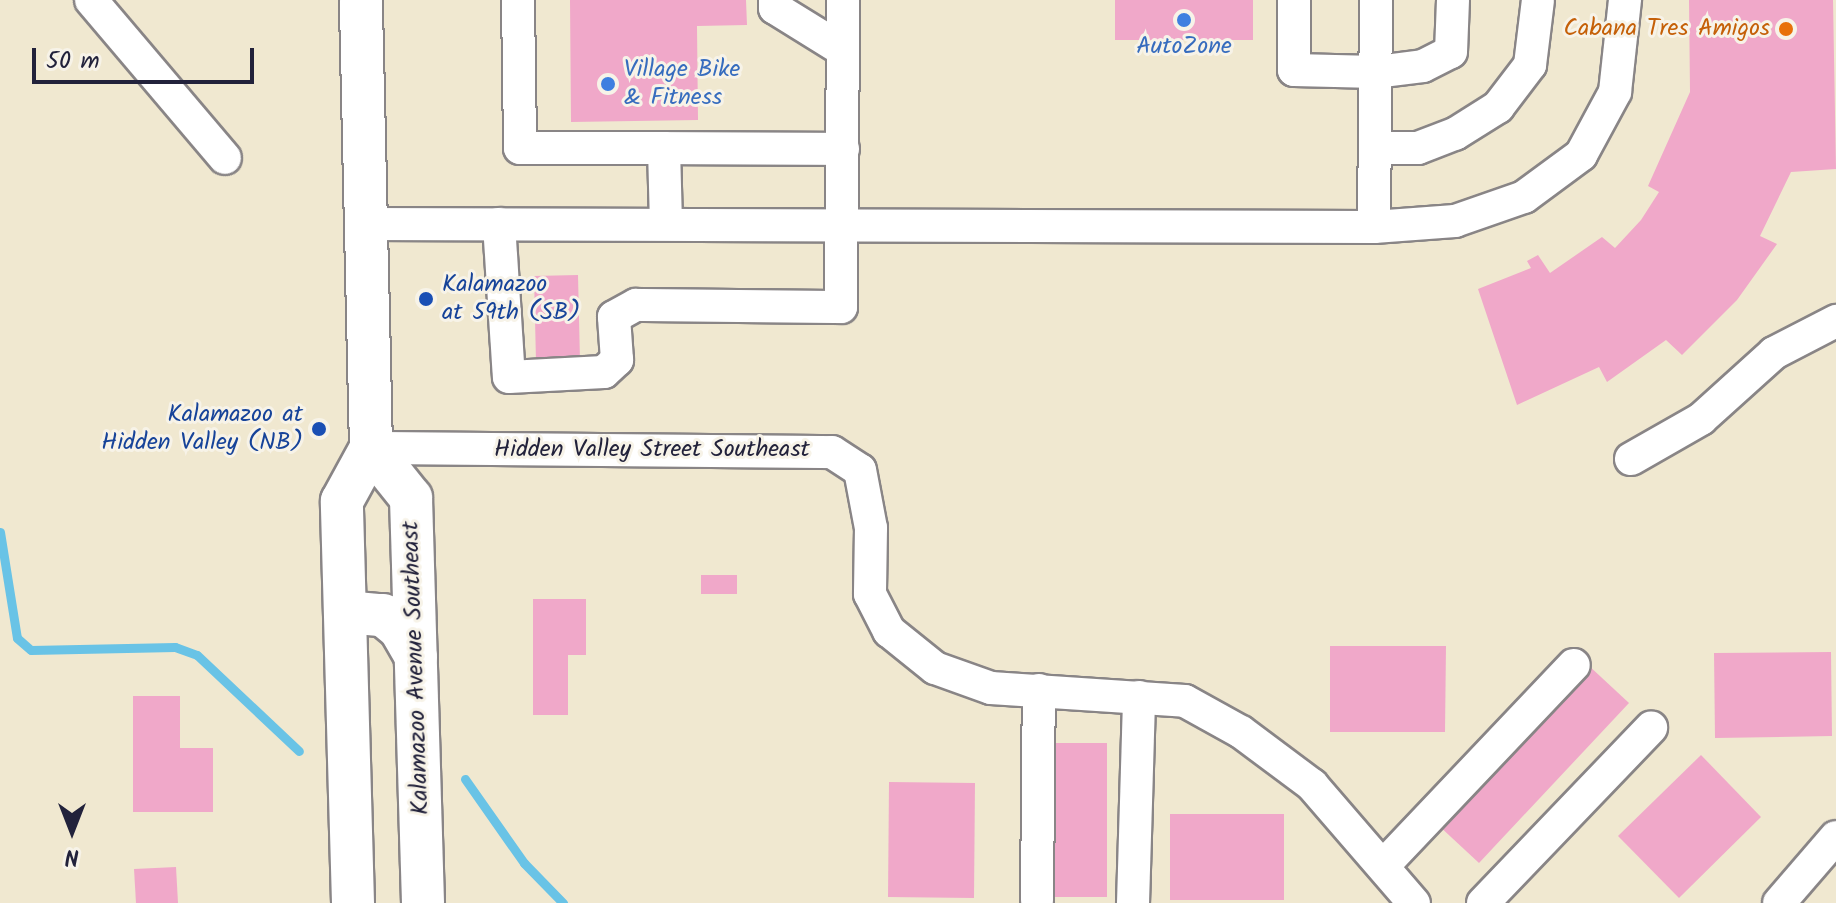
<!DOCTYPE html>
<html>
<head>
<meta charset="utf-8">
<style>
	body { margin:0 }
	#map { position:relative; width:1836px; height:903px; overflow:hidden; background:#f0e8d0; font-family:Kalam,sans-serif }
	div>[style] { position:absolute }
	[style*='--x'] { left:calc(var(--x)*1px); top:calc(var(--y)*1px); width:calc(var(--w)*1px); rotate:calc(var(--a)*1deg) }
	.stream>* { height:9px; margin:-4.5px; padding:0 4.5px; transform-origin:4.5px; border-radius:4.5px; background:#69c3e6 }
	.building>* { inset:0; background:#f0a8c9 }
	.roads { filter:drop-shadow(2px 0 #898586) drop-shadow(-2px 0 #898586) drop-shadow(0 2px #898586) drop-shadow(0 -2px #898586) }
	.minor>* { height:32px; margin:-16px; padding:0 16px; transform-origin:16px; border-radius:16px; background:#fff }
	.major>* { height:42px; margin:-21px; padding:0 21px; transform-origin:21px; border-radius:21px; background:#fff }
	.dots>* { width:22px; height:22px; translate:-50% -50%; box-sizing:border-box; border:4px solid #f7f3e8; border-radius:50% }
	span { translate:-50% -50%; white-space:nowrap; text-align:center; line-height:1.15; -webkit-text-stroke:6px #f7f3e8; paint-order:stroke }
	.food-label { font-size:24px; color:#c56008 }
	.right { translate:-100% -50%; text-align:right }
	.shop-label { font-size:24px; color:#366cbe }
	.left { translate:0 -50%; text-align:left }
	.transit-label { font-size:24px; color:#164399 }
	.street-label { font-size:24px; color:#22223b }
	.north { position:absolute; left:32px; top:791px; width:80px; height:80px; -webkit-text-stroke:6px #f7f3e8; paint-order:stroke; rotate:180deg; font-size:22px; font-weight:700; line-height:32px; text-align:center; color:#22223b }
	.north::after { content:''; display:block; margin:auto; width:28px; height:36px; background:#22223b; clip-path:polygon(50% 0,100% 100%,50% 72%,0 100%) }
	.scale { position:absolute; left:32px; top:48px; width:222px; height:36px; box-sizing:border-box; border:4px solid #22223b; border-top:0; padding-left:10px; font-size:24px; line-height:28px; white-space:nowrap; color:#22223b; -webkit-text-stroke:6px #f7f3e8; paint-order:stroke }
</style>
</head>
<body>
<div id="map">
	<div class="stream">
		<div style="--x:0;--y:532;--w:107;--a:80.9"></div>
		<div style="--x:17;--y:638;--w:18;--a:41"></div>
		<div style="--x:31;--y:650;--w:144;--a:-1.2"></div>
		<div style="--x:175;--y:647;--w:23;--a:20"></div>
		<div style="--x:197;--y:655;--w:140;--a:43.3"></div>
		<div style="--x:465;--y:779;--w:103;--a:54.9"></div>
		<div style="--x:524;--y:863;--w:56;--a:45.7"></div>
	</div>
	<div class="building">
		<div style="clip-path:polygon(570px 0,746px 0,747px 25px,697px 26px,698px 120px,571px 122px)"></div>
		<div style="clip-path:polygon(1115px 0,1253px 0,1253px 40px,1115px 40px)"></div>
		<div style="clip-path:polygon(1689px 0,1833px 0,1836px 169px,1791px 172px,1760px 236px,1777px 244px,1737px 300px,1682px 355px,1666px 340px,1607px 382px,1599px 367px,1517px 405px,1478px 289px,1531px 268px,1527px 261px,1538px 255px,1550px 273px,1602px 237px,1615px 248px,1641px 220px,1659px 192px,1648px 186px,1690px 92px)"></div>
		<div style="clip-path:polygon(578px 275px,580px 361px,536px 362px,534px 276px)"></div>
		<div style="clip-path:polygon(701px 575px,737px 575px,737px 594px,701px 594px)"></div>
		<div style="clip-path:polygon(533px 599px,586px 599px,586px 655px,568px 655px,568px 715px,533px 715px)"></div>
		<div style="clip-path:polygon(1330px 646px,1446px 646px,1445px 732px,1330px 732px)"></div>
		<div style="clip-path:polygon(1831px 652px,1832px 736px,1715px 738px,1714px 653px)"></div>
		<div style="clip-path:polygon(1587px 664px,1629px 703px,1479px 863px,1437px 824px)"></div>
		<div style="clip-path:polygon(133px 696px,180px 696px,180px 748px,213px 748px,213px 812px,133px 812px)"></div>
		<div style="clip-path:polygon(1049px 743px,1107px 743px,1107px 897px,1049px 897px)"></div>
		<div style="clip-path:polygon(1701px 755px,1761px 817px,1679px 898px,1618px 836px)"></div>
		<div style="clip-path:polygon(889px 782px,975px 783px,974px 898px,888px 897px)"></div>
		<div style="clip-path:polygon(1170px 814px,1284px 814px,1284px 900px,1170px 900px)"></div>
		<div style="clip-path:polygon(176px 867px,178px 903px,136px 903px,134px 869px)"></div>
	</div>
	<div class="roads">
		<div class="minor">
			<div style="--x:91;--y:0;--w:207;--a:49.7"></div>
			<div style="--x:518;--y:0;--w:148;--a:89.2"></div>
			<div style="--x:520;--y:148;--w:144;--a:0"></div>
			<div style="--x:664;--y:148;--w:76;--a:88.5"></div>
			<div style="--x:775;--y:0;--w:8;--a:90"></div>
			<div style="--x:775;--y:8;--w:80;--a:31.7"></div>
			<div style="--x:1294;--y:0;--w:70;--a:90"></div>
			<div style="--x:1294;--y:70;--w:82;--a:1.4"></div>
			<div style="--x:1376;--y:72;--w:47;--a:-7.3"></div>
			<div style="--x:1423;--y:66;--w:31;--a:-27"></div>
			<div style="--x:1451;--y:52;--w:52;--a:-87.8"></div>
			<div style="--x:664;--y:148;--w:179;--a:0.3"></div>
			<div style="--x:1375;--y:148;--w:43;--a:0"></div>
			<div style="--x:1418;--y:148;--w:40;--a:-21"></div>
			<div style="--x:1455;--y:134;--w:51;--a:-32.1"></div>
			<div style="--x:1498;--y:107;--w:53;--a:-52.7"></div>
			<div style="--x:1530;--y:65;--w:65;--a:-83"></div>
			<div style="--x:366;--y:224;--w:1008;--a:0.17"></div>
			<div style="--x:1374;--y:227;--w:81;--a:-4.2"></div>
			<div style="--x:1455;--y:221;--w:73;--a:-19.2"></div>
			<div style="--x:1524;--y:197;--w:71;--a:-36.4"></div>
			<div style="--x:1581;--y:155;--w:72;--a:-61.6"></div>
			<div style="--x:1615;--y:92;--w:93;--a:-83.8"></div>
			<div style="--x:499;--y:224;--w:153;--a:86.3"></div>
			<div style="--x:509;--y:377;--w:95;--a:-3"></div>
			<div style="--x:604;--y:372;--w:18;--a:-43"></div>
			<div style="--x:617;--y:360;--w:43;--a:-94"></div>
			<div style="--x:614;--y:317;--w:25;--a:-29"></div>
			<div style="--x:636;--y:305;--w:205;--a:0.6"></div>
			<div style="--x:841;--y:307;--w:307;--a:-89.6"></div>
			<div style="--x:1374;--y:227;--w:227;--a:-89.5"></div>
			<div style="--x:371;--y:448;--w:461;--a:0.5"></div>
			<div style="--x:832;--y:452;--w:33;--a:33"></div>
			<div style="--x:860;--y:470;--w:59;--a:79.3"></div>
			<div style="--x:871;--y:528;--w:66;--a:90.9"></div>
			<div style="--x:870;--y:594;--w:42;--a:62.8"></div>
			<div style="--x:889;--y:631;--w:59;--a:38.8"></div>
			<div style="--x:935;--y:668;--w:59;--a:19.7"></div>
			<div style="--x:991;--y:688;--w:194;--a:3.8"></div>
			<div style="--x:1185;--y:701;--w:64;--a:29"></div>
			<div style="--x:1241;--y:732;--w:89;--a:36.7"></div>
			<div style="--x:1312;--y:785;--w:156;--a:49.2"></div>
			<div style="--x:1631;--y:459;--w:81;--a:-29.7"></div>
			<div style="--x:1701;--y:419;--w:98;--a:-42.1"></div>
			<div style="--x:1774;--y:353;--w:70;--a:-27.3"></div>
			<div style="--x:1383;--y:866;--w:277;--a:-46.5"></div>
			<div style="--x:1037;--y:900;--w:210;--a:-89.5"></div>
			<div style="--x:1133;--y:903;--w:206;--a:-88.3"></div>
			<div style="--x:1483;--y:903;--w:243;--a:-46.2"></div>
			<div style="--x:1779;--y:903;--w:87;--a:-49.2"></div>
		</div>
		<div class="major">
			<div style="--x:371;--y:448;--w:64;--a:51.3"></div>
			<div style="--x:411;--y:498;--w:405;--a:88.3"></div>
			<div style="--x:345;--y:612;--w:38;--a:5"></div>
			<div style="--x:383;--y:615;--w:22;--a:39"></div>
			<div style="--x:400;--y:629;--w:32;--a:60"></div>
			<div style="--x:353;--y:903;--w:402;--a:-91.6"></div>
			<div style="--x:342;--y:501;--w:60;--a:-61.3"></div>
			<div style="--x:371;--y:448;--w:448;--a:-91.3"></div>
		</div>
	</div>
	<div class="dots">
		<div style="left:1184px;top:20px;background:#3f7fe0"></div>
		<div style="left:1786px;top:29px;background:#e8710a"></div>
		<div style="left:608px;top:84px;background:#3f7fe0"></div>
		<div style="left:426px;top:299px;background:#1a4fb4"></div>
		<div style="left:319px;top:429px;background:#1a4fb4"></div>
	</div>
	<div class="food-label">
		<span class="right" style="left:1770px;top:29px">Cabana Tres Amigos</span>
	</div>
	<div class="shop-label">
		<span style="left:1184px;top:47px">AutoZone</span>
		<span class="left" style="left:624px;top:84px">Village Bike<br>&amp; Fitness</span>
	</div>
	<div class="transit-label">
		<span class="left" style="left:442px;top:299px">Kalamazoo<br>at 59th (SB)</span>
		<span class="right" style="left:303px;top:429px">Kalamazoo at<br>Hidden Valley (NB)</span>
	</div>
	<div class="street-label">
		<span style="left:652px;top:450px">Hidden Valley Street Southeast</span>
		<span style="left:416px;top:668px;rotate:-92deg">Kalamazoo Avenue Southeast</span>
	</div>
	<div class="north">N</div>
	<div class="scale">50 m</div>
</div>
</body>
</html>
